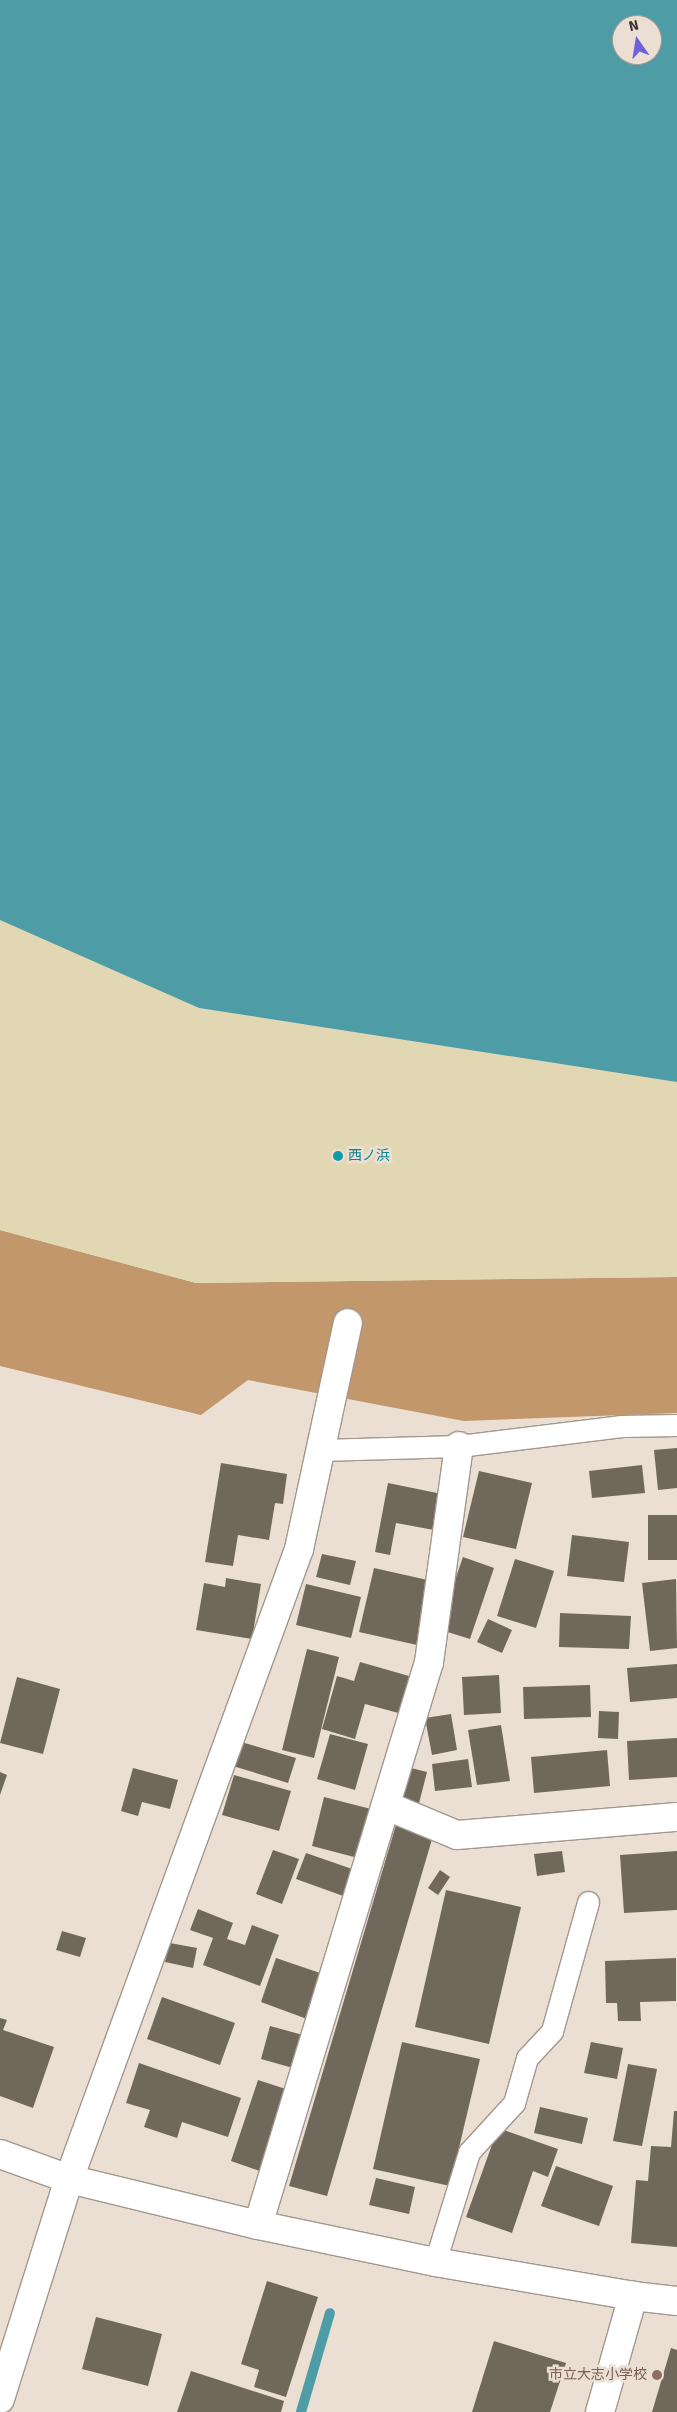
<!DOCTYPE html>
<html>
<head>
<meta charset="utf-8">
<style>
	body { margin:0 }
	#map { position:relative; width:677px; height:2412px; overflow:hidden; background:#ebdfd3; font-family:Signika,"Noto Sans JP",sans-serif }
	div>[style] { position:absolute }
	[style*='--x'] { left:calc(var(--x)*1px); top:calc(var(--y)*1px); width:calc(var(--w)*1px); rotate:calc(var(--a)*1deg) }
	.forest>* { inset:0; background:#c1976b }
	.sand>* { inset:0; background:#e1d8b3 }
	.water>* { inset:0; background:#4e9ca6 }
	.stream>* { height:10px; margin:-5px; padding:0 5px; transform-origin:5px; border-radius:5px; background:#4e9ca6 }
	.building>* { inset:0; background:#71685c }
	.roads { filter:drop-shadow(1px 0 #a2978b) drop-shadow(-1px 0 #a2978b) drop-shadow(0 1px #a2978b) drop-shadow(0 -1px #a2978b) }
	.lane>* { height:21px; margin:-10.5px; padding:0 10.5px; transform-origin:10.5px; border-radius:10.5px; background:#fff }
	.street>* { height:28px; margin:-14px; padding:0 14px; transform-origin:14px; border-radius:14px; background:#fff }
	.secondary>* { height:28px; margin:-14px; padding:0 14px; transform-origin:14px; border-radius:14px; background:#fff }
	.dots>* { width:14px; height:14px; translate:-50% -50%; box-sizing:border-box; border:2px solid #ebdfd3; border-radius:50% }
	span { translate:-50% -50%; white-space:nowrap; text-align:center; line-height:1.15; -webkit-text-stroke:5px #ebdfd3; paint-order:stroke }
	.culture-label { font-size:14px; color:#0d838f }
	.left { translate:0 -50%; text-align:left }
	.education-label { font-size:14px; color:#785e54 }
	.right { translate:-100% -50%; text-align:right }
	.north { position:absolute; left:612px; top:15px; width:50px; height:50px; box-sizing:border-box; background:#ebdfd3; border:1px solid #a49b91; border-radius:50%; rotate:347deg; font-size:14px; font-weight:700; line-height:20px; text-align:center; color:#39342f }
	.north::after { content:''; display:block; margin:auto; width:18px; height:22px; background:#6c61db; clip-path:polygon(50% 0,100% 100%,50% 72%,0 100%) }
</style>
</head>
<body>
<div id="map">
	<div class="forest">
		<div style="clip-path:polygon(0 1230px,196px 1283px,677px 1277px,677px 1413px,464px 1421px,248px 1380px,201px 1415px,0 1366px)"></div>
	</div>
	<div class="sand">
		<div style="clip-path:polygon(0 920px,199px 1008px,677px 1082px,677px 1277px,196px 1283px,0 1230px)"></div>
	</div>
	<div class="water">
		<div style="clip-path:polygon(evenodd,0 0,677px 0,677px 1082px,199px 1008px,0 920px,0 0,622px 25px,652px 25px,652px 55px,622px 55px,622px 25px)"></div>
	</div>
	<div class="stream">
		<div style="--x:301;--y:2412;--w:103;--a:-73.7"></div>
	</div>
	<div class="building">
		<div style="clip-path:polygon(677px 1448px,677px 1488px,658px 1490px,654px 1450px)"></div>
		<div style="clip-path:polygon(221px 1463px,287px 1474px,283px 1504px,275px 1503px,269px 1540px,238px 1535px,233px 1566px,205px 1562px)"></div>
		<div style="clip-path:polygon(642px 1465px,645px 1493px,592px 1498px,589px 1471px)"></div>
		<div style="clip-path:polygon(479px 1471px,532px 1483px,516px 1549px,463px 1537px)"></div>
		<div style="clip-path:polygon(388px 1483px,442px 1494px,434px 1530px,396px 1523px,390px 1555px,375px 1552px)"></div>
		<div style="clip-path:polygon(648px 1515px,677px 1515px,677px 1560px,648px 1560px)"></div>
		<div style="clip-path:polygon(572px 1535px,629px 1542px,624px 1582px,567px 1576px)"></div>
		<div style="clip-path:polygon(322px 1554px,356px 1561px,350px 1585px,316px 1577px)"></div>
		<div style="clip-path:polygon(463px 1557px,494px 1568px,470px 1639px,438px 1629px)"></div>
		<div style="clip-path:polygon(515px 1559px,554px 1571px,536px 1628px,497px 1616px)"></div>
		<div style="clip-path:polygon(374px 1568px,432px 1581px,417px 1645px,359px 1632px)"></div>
		<div style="clip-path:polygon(226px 1578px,261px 1584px,252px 1639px,196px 1630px,204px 1583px,225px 1587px)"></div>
		<div style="clip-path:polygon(676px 1579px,677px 1648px,650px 1651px,642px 1583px)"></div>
		<div style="clip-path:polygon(306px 1584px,361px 1597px,351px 1638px,296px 1625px)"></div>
		<div style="clip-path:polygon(560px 1613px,631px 1616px,629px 1649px,559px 1647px)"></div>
		<div style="clip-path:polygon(488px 1619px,512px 1630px,502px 1653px,477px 1642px)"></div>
		<div style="clip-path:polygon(307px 1649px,339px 1657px,314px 1758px,282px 1750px)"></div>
		<div style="clip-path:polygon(360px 1662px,416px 1678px,406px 1715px,365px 1704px,355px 1739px,322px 1729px,337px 1676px,354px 1681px)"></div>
		<div style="clip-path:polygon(677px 1664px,677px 1698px,630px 1702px,627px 1668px)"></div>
		<div style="clip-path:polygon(499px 1675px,501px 1713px,464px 1715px,462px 1677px)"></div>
		<div style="clip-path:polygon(17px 1677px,60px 1689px,43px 1754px,0 1743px)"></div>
		<div style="clip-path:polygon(590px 1685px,591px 1717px,524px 1719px,523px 1687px)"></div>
		<div style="clip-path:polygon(599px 1711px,619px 1712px,618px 1739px,598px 1738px)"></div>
		<div style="clip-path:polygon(451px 1714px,457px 1750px,432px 1755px,425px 1718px)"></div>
		<div style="clip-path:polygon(501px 1725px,510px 1781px,477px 1785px,468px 1730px)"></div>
		<div style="clip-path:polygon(330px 1734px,368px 1744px,355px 1790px,317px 1779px)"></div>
		<div style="clip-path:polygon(677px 1738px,677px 1777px,629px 1780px,627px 1741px)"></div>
		<div style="clip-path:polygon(241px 1742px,296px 1758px,288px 1783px,233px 1766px)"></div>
		<div style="clip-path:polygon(607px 1750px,610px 1786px,534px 1793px,531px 1757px)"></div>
		<div style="clip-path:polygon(468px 1759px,472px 1787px,435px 1791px,432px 1764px)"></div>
		<div style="clip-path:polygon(407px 1767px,427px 1772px,417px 1811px,397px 1807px)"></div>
		<div style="clip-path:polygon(133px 1768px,178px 1780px,170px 1809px,142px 1802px,138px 1816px,121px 1811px)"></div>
		<div style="clip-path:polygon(0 1772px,7px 1775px,0 1795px)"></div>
		<div style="clip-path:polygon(234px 1775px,291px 1791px,279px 1831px,222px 1815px)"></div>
		<div style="clip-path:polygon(324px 1797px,371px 1809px,358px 1858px,312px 1846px)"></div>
		<div style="clip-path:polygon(398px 1818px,435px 1829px,327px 2196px,289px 2186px)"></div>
		<div style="clip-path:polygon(273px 1850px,299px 1859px,282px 1904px,256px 1894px)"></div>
		<div style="clip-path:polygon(562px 1851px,565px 1872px,537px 1876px,534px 1854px)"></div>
		<div style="clip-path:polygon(677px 1851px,677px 1910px,624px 1913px,620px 1855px)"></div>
		<div style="clip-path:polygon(306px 1853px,355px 1870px,346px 1897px,296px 1879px)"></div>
		<div style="clip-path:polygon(440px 1870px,450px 1877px,438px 1895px,428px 1888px)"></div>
		<div style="clip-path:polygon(446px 1890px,521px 1907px,489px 2044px,415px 2027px)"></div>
		<div style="clip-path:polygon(198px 1909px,233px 1923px,227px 1939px,245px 1945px,252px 1925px,279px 1935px,260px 1986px,203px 1965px,213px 1938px,190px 1930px)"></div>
		<div style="clip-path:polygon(62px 1931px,86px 1938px,80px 1957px,56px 1950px)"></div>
		<div style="clip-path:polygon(170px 1943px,197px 1948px,193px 1968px,165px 1962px)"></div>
		<div style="clip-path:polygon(276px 1958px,323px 1974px,307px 2019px,261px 2002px)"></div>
		<div style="clip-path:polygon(676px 1958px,676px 2001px,640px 2002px,641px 2021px,618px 2021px,617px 2003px,606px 2003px,605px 1961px)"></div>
		<div style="clip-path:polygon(162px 1997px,235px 2023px,220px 2065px,147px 2039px)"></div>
		<div style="clip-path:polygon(0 2018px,7px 2020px,3px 2030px,54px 2047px,33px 2108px,0 2096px)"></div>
		<div style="clip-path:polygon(270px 2026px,303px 2035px,293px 2068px,261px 2059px)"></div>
		<div style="clip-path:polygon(402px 2042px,480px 2059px,450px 2186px,373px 2169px)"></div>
		<div style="clip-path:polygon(591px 2042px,623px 2048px,617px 2079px,584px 2073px)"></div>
		<div style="clip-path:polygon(139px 2063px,241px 2098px,228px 2137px,182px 2122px,177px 2138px,144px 2127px,150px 2110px,126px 2103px)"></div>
		<div style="clip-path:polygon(628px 2064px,657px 2069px,642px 2146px,613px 2141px)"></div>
		<div style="clip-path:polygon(258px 2080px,295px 2092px,268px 2174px,231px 2161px)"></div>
		<div style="clip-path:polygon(540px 2107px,588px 2118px,582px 2144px,534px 2133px)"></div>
		<div style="clip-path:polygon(674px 2111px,677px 2111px,677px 2247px,631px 2243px,636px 2180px,648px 2181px,651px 2146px,671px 2147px)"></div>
		<div style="clip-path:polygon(498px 2128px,558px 2149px,548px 2177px,533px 2171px,512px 2233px,466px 2217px)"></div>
		<div style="clip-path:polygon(556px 2166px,613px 2186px,599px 2226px,541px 2206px)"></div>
		<div style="clip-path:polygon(376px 2178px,415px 2187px,409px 2214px,369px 2205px)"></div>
		<div style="clip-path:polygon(267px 2281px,318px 2297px,286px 2397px,254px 2387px,259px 2370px,241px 2364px)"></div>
		<div style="clip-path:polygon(96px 2317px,162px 2334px,148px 2386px,82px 2369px)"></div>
		<div style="clip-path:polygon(494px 2341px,566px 2363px,550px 2412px,472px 2412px)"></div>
		<div style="clip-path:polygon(671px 2348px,677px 2350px,677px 2412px,652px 2412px)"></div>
		<div style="clip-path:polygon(191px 2371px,284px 2401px,281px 2412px,177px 2412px)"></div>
	</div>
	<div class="roads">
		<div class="lane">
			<div style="--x:321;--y:1450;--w:138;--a:-1.7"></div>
			<div style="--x:459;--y:1446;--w:164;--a:-7"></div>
			<div style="--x:622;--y:1426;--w:55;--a:-1"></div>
			<div style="--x:435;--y:2262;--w:115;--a:-72.8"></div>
			<div style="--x:469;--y:2152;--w:67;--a:-47.4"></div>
			<div style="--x:514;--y:2103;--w:47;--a:-73.9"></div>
			<div style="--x:527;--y:2058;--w:37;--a:-47"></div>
			<div style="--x:552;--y:2031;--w:134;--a:-74.4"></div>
		</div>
		<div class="street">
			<div style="--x:387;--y:1806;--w:76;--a:22.5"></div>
			<div style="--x:457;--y:1835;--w:221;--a:-4.7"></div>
			<div style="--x:69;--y:2179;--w:671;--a:-69.94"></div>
			<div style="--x:299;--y:1549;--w:231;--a:-77.8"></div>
			<div style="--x:258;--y:2225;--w:588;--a:-73.1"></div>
			<div style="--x:429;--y:1662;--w:218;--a:-82.1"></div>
			<div style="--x:600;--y:2412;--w:121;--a:-74.1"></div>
		</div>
		<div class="secondary">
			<div style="--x:0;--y:2154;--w:73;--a:19.9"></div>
			<div style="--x:69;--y:2179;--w:195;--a:13.7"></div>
			<div style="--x:258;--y:2225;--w:181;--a:11.8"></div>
			<div style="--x:435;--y:2262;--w:201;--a:9.7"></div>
			<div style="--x:633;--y:2296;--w:44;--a:6.5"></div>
			<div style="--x:0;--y:2399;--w:231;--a:-72.6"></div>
		</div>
	</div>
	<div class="dots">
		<div style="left:338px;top:1156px;background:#0f9aa8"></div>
		<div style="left:657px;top:2375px;background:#8d6e63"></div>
	</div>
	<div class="culture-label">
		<span class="left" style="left:348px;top:1156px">西ノ浜</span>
	</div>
	<div class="education-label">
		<span class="right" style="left:647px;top:2375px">市立大志小学校</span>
	</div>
	<div class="north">N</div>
</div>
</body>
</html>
